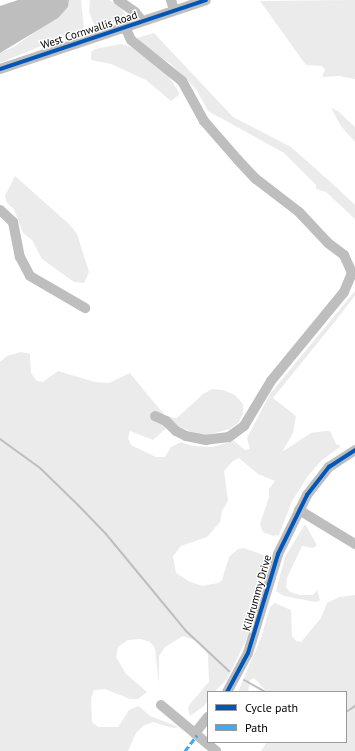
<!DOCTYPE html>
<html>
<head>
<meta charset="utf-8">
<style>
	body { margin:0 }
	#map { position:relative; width:355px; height:751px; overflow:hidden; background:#fff; font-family:"PT Sans",sans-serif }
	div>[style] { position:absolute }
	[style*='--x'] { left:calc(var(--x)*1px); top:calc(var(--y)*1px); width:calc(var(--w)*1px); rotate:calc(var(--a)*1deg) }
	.green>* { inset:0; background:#ebebeb }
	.water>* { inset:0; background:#bebebe }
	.stream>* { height:2px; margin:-1px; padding:0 1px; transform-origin:1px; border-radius:1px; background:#bebebe }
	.minor>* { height:10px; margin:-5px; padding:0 5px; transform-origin:5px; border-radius:5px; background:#bebebe }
	.quiet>* { height:3px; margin-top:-1.5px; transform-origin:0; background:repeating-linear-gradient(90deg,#3fa9f5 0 6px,transparent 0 9px) }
	.cycleway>* { height:4px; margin:-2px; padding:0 2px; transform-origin:2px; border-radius:2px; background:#0057b8 }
	span { translate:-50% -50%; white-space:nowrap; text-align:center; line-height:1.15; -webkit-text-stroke:3px #fff; paint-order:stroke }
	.street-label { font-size:11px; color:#000 }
	.legend { position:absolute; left:207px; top:691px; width:140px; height:52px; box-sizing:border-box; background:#fff; border:1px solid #999; margin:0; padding:5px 7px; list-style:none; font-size:12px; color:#000 }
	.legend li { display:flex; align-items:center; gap:8px; height:20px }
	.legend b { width:20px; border:1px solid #999 }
</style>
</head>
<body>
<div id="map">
	<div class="green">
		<div style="clip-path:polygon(69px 0,81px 0,84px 29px,74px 38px,65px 36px,0 63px,0 53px,14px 47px,68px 8px)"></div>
		<div style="clip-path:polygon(90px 0,109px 0,122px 8px,127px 18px,96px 29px,89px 12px)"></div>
		<div style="clip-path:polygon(355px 0,355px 79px,339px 76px,322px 77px,325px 70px,322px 66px,306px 65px,260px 1px)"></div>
		<div style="clip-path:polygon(154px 33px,233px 117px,291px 147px,335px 186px,355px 205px,355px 219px,326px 192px,316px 189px,316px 185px,284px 153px,208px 111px,196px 89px,170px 63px,155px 55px,137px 38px)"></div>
		<div style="clip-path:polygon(121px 44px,131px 47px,153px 63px,169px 77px,180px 94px,171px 101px,146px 80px,111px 64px,91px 60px,91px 52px,95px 49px)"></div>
		<div style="clip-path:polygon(331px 108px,338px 111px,355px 127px,355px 142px,341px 126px)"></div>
		<div style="clip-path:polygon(15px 176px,70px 225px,77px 234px,89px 272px,84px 283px,74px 282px,42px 259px,32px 240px,23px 233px,14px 209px,7px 203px,5px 196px)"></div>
		<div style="clip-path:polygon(355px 291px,355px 295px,341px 314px,273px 398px,296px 416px,293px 433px,282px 452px,311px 433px,325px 431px,330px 431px,336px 444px,341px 446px,321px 461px,308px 476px,292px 501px,279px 535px,273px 536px,263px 532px,260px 524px,269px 497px,269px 489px,275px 481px,258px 474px,239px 458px,233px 461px,224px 471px,228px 501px,222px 511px,220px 522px,207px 537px,181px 546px,173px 556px,176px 573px,190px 582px,203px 586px,218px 583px,222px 580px,229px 557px,238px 549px,244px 548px,268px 557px,247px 638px,227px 679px,214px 692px,208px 692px,208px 701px,204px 706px,190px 716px,188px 709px,189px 705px,209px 682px,208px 655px,204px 648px,197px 641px,183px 636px,165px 647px,159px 656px,159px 684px,155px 648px,150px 642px,141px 639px,128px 640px,118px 647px,116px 657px,126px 674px,147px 692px,138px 699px,130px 699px,105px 689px,94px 690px,91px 699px,92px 722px,98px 727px,118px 727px,129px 710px,139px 706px,150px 716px,179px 727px,173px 728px,153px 722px,143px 726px,136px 733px,128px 751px,0 751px,0 362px,7px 356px,21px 352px,30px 354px,31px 373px,37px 381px,43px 382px,58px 371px,95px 382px,109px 383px,130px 373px,151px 399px,165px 415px,173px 418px,177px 418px,203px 394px,212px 389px,223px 390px,235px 395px,243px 404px,243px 414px,238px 423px,230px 429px,207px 435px,196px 434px,172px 423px,153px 440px,130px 431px,128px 438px,131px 445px,156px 457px,165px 457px,171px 447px,181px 442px,192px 446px,212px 447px,234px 441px,245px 450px,250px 449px,247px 438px,270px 394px)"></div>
		<div style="clip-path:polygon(305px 524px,317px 545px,313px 548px,302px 546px,287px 578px,286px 587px,290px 592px,300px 595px,313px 595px,317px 590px,320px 600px,316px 602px,284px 596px,276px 591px,285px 557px)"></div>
		<div style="clip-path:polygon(355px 595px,355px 751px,261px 751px,267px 742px,346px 742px,346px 692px,267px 692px,254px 678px,250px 680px,248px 692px,238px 692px,261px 638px,270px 607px,275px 603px,291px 610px,292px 636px,296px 641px,301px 642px,321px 618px,327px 603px,339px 597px)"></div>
	</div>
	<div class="water">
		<div style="clip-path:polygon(18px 0,69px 0,68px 7px,58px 18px,0 53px,0 6px)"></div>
	</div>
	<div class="stream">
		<div style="--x:0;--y:439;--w:49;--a:35.9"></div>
		<div style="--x:40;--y:468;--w:53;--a:44.2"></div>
		<div style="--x:78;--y:505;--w:40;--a:46"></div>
		<div style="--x:106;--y:534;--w:126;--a:50.5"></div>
		<div style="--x:186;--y:631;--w:59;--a:42.9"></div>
		<div style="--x:244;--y:680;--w:25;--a:29"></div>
		<div style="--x:346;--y:712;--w:11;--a:-34"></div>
	</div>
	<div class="minor">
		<div style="--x:118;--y:0;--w:21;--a:35"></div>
		<div style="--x:135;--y:12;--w:11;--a:52"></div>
		<div style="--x:171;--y:0;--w:10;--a:73"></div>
		<div style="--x:125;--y:27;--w:14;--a:65"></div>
		<div style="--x:131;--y:40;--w:65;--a:38.8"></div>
		<div style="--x:182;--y:81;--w:46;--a:61.2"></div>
		<div style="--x:204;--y:121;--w:52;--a:48.9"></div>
		<div style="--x:238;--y:160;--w:26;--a:47"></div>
		<div style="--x:256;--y:179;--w:54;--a:37.5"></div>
		<div style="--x:299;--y:212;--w:42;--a:46.9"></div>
		<div style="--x:328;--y:243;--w:20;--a:37"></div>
		<div style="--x:344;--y:255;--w:20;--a:66"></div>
		<div style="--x:352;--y:273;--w:21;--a:113"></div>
		<div style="--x:344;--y:292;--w:115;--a:129.4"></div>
		<div style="--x:271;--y:381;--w:52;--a:121"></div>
		<div style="--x:244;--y:426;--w:19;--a:144"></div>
		<div style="--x:229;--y:437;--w:23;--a:173"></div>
		<div style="--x:206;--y:440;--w:20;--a:-169"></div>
		<div style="--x:186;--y:436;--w:11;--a:-153"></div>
		<div style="--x:176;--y:431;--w:14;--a:-135"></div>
		<div style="--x:166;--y:421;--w:12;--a:-156"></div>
		<div style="--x:0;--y:69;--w:217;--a:-18.5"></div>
		<div style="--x:0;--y:210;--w:18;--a:43"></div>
		<div style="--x:13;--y:222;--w:36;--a:79"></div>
		<div style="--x:20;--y:257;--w:21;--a:62"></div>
		<div style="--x:30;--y:276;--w:64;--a:30.2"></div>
		<div style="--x:299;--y:510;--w:66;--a:31.3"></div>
		<div style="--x:227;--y:692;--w:44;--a:-61.7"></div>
		<div style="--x:248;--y:653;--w:103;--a:-73.1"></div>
		<div style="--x:278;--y:554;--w:66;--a:-63.8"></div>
		<div style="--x:307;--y:495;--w:36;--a:-52"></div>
		<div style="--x:329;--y:467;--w:31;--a:-33"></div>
		<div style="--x:161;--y:705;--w:72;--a:39.9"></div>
		<div style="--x:195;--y:733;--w:21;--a:-51"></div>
	</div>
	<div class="quiet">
		<div style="--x:185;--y:751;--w:20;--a:-53"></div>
	</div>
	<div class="cycleway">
		<div style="--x:0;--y:69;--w:217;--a:-18.5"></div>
		<div style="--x:227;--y:692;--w:44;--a:-61.7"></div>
		<div style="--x:248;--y:653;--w:103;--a:-73.1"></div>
		<div style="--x:278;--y:554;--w:66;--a:-63.8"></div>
		<div style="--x:307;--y:495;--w:36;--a:-52"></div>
		<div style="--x:329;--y:467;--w:31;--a:-33"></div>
	</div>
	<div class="street-label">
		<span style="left:89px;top:30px;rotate:-18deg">West Cornwallis Road</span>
		<span style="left:257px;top:593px;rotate:-74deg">Kildrummy Drive</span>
	</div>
	<ul class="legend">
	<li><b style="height:5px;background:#0057b8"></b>Cycle path</li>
	<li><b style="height:5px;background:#3fa9f5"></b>Path</li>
	</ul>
</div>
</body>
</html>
